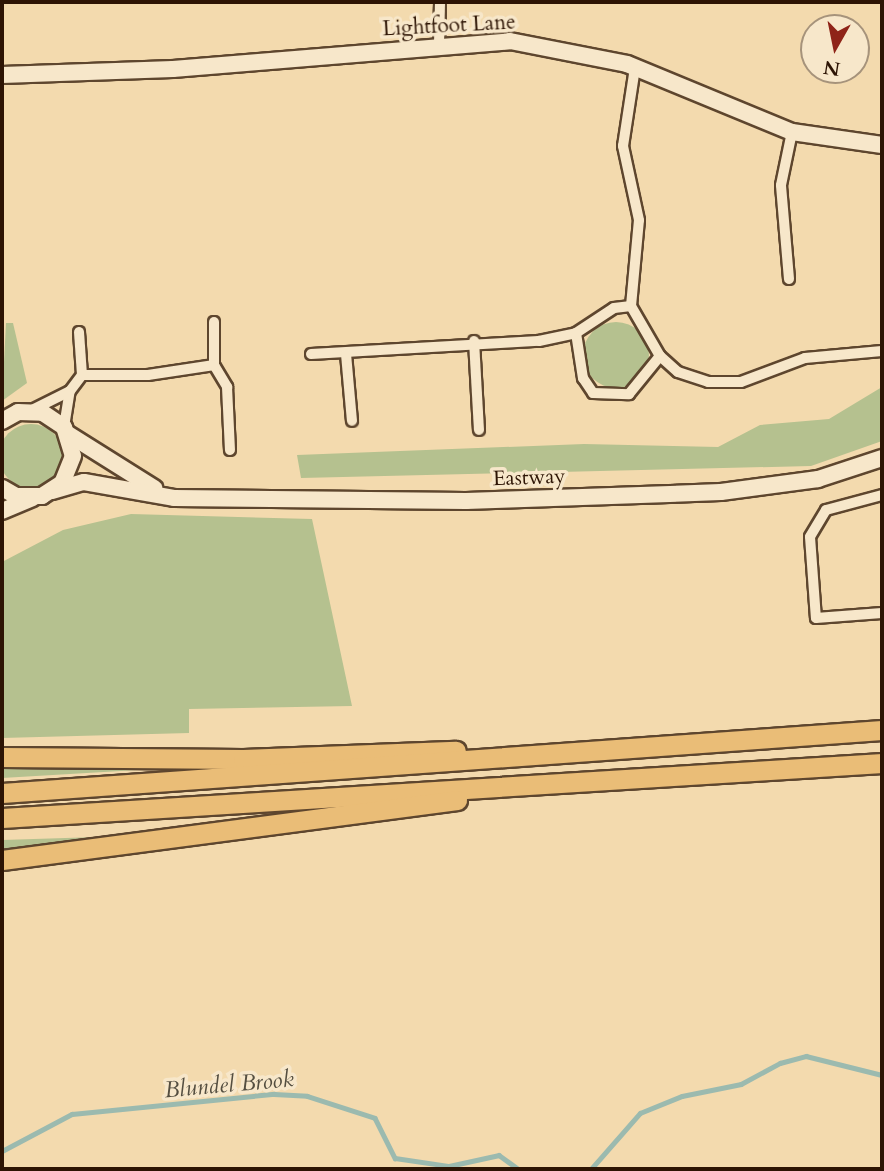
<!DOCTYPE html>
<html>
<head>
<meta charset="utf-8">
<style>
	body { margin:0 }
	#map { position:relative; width:884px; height:1171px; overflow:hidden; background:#f3daae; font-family:Cardo,serif }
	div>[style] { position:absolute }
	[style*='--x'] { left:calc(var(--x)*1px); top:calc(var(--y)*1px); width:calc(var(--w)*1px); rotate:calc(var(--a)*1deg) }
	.green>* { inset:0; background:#b5c18f }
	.round { border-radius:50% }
	.stream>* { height:4.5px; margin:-2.25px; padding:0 2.25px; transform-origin:2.25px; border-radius:2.25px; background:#9bbaaf }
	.roads { filter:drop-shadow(2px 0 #5e462e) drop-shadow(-2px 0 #5e462e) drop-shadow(0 2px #5e462e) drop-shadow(0 -2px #5e462e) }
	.street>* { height:10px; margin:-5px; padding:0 5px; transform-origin:5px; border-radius:5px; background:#f7e7ca }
	.secondary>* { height:16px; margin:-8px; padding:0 8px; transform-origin:8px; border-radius:8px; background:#f7e7ca }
	.highway>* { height:19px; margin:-9.5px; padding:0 9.5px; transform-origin:9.5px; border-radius:9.5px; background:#eabd77 }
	span { translate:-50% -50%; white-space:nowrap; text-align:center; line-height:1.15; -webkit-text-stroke:7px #f7e7ca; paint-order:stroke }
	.street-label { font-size:21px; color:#2d1404 }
	.water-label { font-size:23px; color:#544e40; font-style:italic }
	.frame { position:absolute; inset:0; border:4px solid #2d1404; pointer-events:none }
	.north { position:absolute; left:800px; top:14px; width:70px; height:70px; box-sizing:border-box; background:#f7e7ca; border:2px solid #a6937b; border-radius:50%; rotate:189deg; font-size:19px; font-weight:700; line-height:28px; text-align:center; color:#2d1404 }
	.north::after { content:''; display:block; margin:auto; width:24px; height:32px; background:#8f2418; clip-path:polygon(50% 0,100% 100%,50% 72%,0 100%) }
</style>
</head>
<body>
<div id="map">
	<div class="green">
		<div class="round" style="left:583px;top:322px;width:66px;height:66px"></div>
		<div style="clip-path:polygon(6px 323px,13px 323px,27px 383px,2px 401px)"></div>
		<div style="clip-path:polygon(882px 387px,882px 441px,811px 466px,301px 478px,297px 455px,584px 444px,718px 447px,760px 425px,829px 419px)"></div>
		<div class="round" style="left:-1px;top:424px;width:64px;height:64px"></div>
		<div style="clip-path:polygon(131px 514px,312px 519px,352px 706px,189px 709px,189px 733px,2px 738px,2px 562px,63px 530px)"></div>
		<div style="clip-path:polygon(2px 763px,172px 768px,2px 778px)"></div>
		<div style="clip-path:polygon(97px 837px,2px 853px,2px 840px)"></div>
	</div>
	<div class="stream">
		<div style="--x:2;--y:1151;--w:79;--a:-27.9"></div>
		<div style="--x:72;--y:1114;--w:203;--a:-5.7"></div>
		<div style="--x:274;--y:1094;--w:33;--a:3"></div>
		<div style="--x:307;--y:1096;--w:71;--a:17.9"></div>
		<div style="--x:375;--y:1118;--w:45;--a:63.4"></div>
		<div style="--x:395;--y:1158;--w:55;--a:8.4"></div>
		<div style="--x:449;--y:1166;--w:51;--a:-12.4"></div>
		<div style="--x:499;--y:1155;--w:24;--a:36"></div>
		<div style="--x:591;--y:1169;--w:74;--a:-48.8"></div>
		<div style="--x:640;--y:1113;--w:45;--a:-22"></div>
		<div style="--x:682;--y:1096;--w:60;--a:-11.5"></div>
		<div style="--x:741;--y:1084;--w:44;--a:-28.3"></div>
		<div style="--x:780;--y:1063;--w:27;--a:-15"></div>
		<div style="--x:806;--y:1056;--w:78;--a:14"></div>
	</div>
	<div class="roads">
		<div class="street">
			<div style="--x:439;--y:44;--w:42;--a:-88.6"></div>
			<div style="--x:789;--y:279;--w:94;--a:-94.9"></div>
			<div style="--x:781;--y:185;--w:54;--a:-78.3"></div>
			<div style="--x:631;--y:306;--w:86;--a:-84.7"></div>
			<div style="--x:639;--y:220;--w:76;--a:-102.2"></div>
			<div style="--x:623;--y:146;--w:79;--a:-81.3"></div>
			<div style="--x:576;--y:333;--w:46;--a:81.2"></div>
			<div style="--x:583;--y:378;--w:18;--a:56"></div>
			<div style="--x:593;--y:393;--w:36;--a:2"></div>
			<div style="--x:629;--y:394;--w:49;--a:-50.8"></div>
			<div style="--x:474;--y:341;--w:89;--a:86.8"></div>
			<div style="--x:311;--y:354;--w:228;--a:-3.3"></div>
			<div style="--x:539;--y:341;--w:38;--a:-12"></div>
			<div style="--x:576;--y:333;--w:45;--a:-33.3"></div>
			<div style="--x:614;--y:308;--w:17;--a:-7"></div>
			<div style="--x:631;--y:306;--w:58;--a:59.9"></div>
			<div style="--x:660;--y:356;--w:24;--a:42"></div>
			<div style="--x:678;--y:372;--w:32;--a:18"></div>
			<div style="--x:708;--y:382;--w:33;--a:0"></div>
			<div style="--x:741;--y:382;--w:68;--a:-20.6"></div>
			<div style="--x:805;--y:358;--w:77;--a:-5.2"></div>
			<div style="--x:346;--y:354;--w:67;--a:84.9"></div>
			<div style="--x:214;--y:365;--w:43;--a:-90"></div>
			<div style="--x:82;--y:375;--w:66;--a:0"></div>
			<div style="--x:148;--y:375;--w:67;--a:-8.6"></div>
			<div style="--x:214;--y:365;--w:26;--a:59"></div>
			<div style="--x:227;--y:387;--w:63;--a:87.3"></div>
			<div style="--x:32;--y:410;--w:42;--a:-26.6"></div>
			<div style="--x:70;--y:391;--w:20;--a:-53"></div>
			<div style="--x:82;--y:375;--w:43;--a:-94"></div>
			<div style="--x:64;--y:427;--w:36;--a:-81"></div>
			<div style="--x:882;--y:495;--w:58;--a:165"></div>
			<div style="--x:826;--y:510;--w:31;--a:121"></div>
			<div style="--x:810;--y:537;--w:81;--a:85.8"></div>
			<div style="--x:816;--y:618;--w:66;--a:-4.3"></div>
		</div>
		<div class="secondary">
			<div style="--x:2;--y:75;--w:171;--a:-2"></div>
			<div style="--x:173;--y:69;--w:338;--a:-4.7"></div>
			<div style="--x:510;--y:41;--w:119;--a:11.1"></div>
			<div style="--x:627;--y:64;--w:178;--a:22.4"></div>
			<div style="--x:792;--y:132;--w:91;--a:8.2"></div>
			<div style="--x:2;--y:421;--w:18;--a:-29"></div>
			<div style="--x:18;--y:412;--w:25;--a:2"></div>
			<div style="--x:43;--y:413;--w:25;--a:34"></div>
			<div style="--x:64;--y:427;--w:30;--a:73"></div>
			<div style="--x:73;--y:456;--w:29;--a:112"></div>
			<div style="--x:62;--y:483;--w:24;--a:147"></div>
			<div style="--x:42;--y:496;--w:26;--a:180"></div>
			<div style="--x:16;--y:496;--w:16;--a:-150"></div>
			<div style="--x:68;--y:434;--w:102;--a:32.1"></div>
			<div style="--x:52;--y:491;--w:33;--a:-16"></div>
			<div style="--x:84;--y:482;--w:91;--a:10.1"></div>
			<div style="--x:174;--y:498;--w:292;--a:0.6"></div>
			<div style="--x:466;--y:501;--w:255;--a:-2"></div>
			<div style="--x:721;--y:492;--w:98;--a:-7.6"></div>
			<div style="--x:818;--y:479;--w:67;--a:-18.2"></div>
			<div style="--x:2;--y:511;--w:33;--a:-23"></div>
		</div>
		<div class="highway">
			<div style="--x:2;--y:757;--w:241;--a:0.5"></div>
			<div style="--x:243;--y:759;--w:213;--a:-2.2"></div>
			<div style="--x:2;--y:793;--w:882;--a:-4.09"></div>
			<div style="--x:2;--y:818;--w:882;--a:-3.58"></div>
			<div style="--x:2;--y:860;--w:459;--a:-7.5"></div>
		</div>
	</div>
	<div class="street-label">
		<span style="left:449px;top:26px;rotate:-3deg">Lightfoot Lane</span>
		<span style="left:529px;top:478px;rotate:-2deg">Eastway</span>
	</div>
	<div class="water-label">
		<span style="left:229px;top:1085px;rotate:-5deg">Blundel Brook</span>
	</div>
	<div class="frame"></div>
	<div class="north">N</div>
</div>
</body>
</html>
